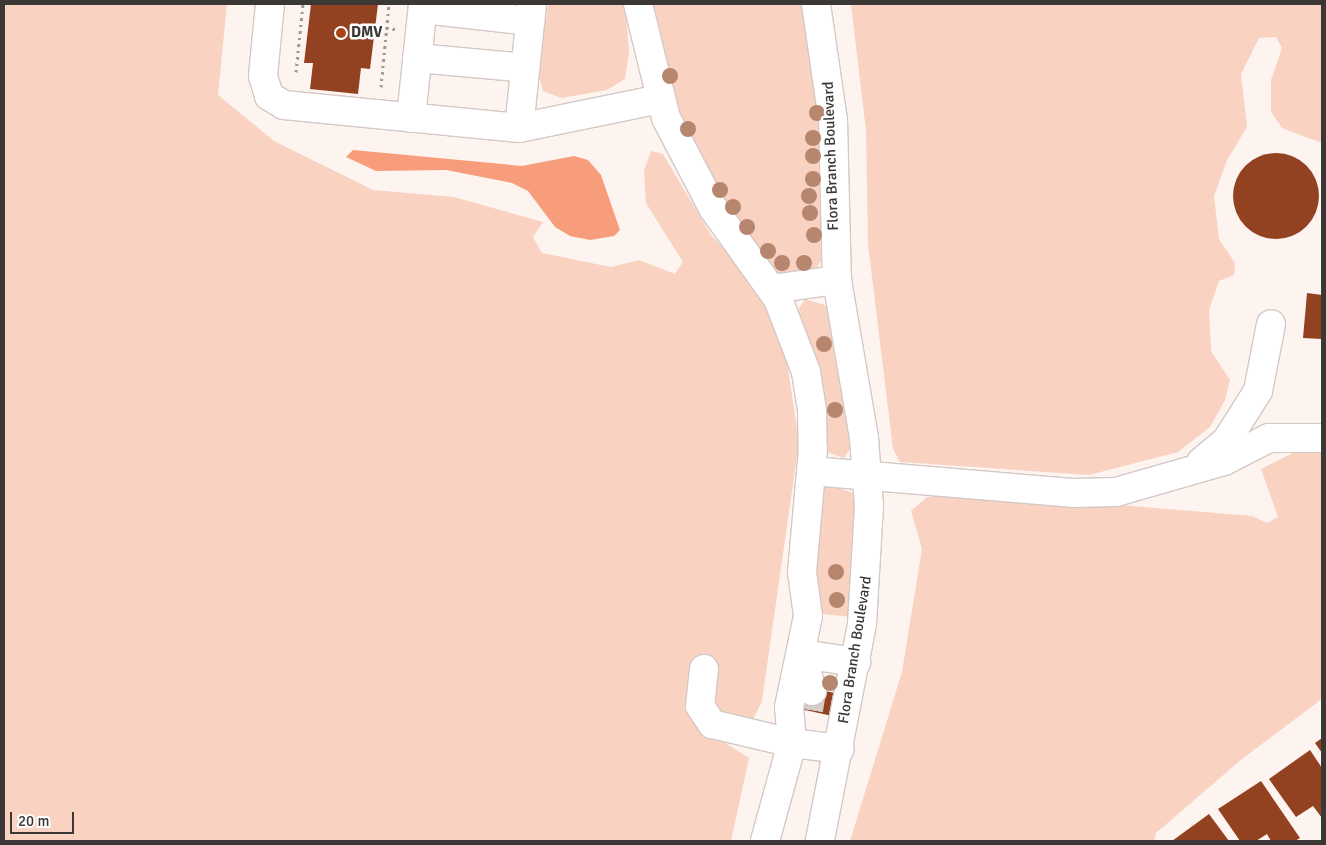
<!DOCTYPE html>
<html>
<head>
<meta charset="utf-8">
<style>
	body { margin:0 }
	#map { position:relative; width:1326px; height:845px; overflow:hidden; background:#fdf3ef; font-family:Signika,sans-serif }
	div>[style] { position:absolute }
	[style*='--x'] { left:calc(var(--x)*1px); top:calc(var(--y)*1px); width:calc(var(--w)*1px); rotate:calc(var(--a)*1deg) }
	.green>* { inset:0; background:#fad2c2 }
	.water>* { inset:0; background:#f89d7b }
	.building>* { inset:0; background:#934221 }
	.round { border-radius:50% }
	.minor-tunnel>* { height:28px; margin-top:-14px; transform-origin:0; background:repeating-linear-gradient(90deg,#d6cdca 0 28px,transparent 0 42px) }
	.path>* { height:3px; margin-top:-1.5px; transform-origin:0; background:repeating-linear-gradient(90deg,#9f9895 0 2.5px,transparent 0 6.5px) }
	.roads { filter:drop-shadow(1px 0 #d3c8c5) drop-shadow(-1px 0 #d3c8c5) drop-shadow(0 1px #d3c8c5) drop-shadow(0 -1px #d3c8c5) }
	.minor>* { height:28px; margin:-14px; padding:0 14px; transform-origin:14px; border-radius:14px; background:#fff }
	.trees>* { width:16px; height:16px; margin:-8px; border-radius:50%; background:#b6866e }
	.dots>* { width:14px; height:14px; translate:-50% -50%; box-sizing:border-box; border:2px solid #fff; border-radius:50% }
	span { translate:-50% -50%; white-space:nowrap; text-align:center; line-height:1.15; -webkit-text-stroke:5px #fff; paint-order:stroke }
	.poi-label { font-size:15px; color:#3b3735; font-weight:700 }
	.left { translate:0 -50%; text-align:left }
	.street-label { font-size:15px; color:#3b3735 }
	.frame { position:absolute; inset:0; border:5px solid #3b3735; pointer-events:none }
	.scale { position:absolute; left:10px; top:812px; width:64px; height:22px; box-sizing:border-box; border:2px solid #3b3735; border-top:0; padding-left:6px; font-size:15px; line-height:18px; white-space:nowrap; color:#3b3735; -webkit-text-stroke:4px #fff; paint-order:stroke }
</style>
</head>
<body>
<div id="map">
	<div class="green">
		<div style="clip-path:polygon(4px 4px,227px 4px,218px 95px,274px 141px,373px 190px,454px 197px,543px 222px,533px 237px,542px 253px,611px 267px,639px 260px,675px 274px,683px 262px,646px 203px,644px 171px,651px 151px,663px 154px,711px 235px,756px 285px,784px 342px,799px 442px,762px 701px,752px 721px,716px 737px,749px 758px,731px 841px,4px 841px)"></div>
		<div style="clip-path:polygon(548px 4px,625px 4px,629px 52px,625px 79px,607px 90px,561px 98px,543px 91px,539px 75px)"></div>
		<div style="clip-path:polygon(648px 4px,803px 4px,822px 106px,819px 189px,825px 237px,823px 258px,814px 271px,780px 276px,769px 271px,681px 138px)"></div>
		<div style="clip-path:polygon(851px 4px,1322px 4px,1322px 143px,1282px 128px,1271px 112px,1271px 80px,1282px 48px,1276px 37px,1259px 38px,1241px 74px,1247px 127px,1227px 160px,1214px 196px,1219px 239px,1235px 263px,1234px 275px,1219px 281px,1209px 310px,1211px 351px,1230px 380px,1225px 400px,1210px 427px,1178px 452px,1089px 475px,900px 462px,893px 449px,868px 244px,866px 131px)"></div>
		<div style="clip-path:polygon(805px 299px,828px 306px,853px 445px,844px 458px,827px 452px,822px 443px,795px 315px)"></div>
		<div style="clip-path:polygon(1322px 447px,1322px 699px,1242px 759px,1156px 833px,1154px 841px,850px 841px,902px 672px,922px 549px,911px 511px,927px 497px,974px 493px,1252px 516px,1267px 523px,1278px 517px,1261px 469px,1299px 450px)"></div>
		<div style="clip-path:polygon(832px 485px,853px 493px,857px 505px,852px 617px,823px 614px,813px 583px,823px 489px)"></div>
	</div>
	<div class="water">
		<div style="clip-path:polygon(353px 150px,522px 166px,574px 156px,588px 160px,601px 175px,620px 230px,614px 236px,590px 240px,570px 236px,555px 227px,528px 191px,512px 183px,446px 170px,376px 171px,346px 157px)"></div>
	</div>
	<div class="building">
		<div style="clip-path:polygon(311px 4px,378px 4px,370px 69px,361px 68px,358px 94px,310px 89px,313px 63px,304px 63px)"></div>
		<div class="round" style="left:1233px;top:153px;width:86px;height:86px"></div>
		<div style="clip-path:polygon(1307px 293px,1322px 295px,1322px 339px,1303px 338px)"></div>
		<div style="clip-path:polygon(819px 690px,841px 694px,837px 717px,796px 708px)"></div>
		<div style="clip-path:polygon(1322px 738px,1322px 753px,1315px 743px)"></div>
		<div style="clip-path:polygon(1310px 750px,1322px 768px,1322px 818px,1313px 806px,1296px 817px,1269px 779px)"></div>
		<div style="clip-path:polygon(1261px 781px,1300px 838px,1295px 841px,1271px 841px,1267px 834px,1256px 841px,1240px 841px,1218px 809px)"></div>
		<div style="clip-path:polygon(1209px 814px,1229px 841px,1172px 841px)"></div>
	</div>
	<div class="minor-tunnel">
		<div style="--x:809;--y:710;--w:19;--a:-81"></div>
	</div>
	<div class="path">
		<div style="--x:386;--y:28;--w:11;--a:5"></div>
		<div style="--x:296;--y:72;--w:68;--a:-84.1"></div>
		<div style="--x:381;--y:87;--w:83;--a:-84.5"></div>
	</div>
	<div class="roads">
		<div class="minor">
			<div style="--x:270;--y:4;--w:72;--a:95.6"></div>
			<div style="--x:263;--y:76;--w:21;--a:73"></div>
			<div style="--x:269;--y:96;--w:17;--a:31"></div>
			<div style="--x:284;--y:105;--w:236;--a:5.6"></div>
			<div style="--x:519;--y:128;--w:144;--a:-11.6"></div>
			<div style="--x:638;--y:4;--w:117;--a:76.2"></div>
			<div style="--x:666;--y:118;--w:102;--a:62.4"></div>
			<div style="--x:713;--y:208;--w:112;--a:54.5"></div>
			<div style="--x:778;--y:299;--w:78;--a:69"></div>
			<div style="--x:806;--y:372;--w:38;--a:81"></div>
			<div style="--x:812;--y:410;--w:39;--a:89"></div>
			<div style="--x:813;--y:449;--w:123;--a:95.1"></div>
			<div style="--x:802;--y:572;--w:44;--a:82.2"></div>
			<div style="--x:808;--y:616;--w:93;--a:101.8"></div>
			<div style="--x:789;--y:707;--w:36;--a:85"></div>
			<div style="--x:792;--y:743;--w:102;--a:105.4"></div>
			<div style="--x:816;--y:4;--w:117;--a:81.7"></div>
			<div style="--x:833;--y:120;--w:160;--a:88.6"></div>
			<div style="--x:837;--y:280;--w:160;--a:80.3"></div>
			<div style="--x:864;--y:438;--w:68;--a:85.8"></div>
			<div style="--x:869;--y:506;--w:118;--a:93.4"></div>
			<div style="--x:862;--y:624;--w:221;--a:101"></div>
			<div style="--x:423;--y:9;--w:108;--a:6.4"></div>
			<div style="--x:417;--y:58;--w:109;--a:5.2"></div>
			<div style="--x:411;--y:118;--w:115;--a:-84"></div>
			<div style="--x:519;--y:128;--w:125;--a:-84"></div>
			<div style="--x:772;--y:289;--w:66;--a:-7.9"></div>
			<div style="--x:1201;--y:462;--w:34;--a:-40"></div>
			<div style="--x:1227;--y:440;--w:58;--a:-57.7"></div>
			<div style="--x:1258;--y:391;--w:68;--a:-79"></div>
			<div style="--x:812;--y:471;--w:261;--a:4.8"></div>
			<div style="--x:1072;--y:493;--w:44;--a:-1.3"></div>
			<div style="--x:1116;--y:492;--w:112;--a:-16"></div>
			<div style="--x:1224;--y:461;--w:51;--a:-27.1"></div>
			<div style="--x:1269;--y:438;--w:53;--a:0"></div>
			<div style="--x:704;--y:669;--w:37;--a:96"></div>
			<div style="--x:700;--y:706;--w:22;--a:56"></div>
			<div style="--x:712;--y:724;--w:82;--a:13.4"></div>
			<div style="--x:792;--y:743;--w:48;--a:7.1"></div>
			<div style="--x:812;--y:691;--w:38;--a:-105"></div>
			<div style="--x:802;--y:654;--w:55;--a:8.4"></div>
		</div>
	</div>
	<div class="trees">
		<div style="left:670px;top:76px"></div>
		<div style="left:817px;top:113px"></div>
		<div style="left:688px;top:129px"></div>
		<div style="left:813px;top:138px"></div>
		<div style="left:813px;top:156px"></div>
		<div style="left:813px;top:179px"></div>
		<div style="left:720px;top:190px"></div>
		<div style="left:809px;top:196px"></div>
		<div style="left:733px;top:207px"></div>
		<div style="left:810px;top:213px"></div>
		<div style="left:747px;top:227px"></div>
		<div style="left:814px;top:235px"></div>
		<div style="left:768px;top:251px"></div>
		<div style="left:782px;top:263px"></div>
		<div style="left:804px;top:263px"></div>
		<div style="left:824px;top:344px"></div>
		<div style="left:835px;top:410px"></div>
		<div style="left:836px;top:572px"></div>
		<div style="left:837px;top:600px"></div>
		<div style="left:830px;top:683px"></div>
	</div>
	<div class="dots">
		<div style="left:341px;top:33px;background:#a84315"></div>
	</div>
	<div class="poi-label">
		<span class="left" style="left:351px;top:33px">DMV</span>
	</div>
	<div class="street-label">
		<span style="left:831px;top:156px;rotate:-92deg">Flora Branch Boulevard</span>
		<span style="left:855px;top:650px;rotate:-81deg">Flora Branch Boulevard</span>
	</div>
	<div class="frame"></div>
	<div class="scale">20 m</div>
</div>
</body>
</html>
